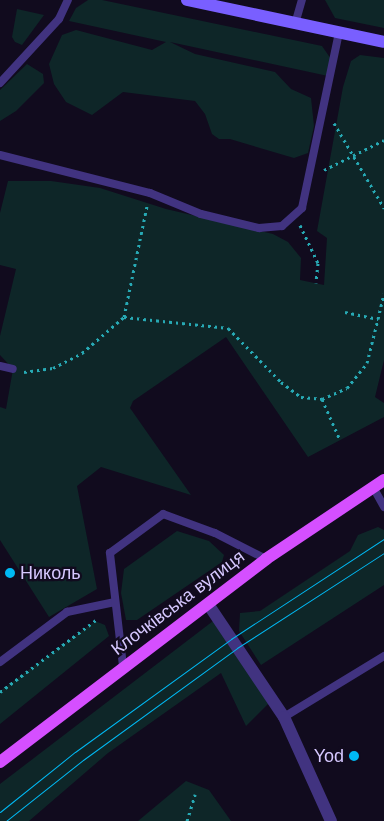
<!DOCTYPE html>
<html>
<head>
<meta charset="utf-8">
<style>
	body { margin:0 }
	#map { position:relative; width:384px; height:821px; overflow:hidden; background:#110b1e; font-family:Helvetica,sans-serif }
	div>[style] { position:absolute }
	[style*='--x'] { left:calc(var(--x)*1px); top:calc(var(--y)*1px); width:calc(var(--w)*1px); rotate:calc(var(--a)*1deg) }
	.green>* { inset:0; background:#0e2628 }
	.path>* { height:3px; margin-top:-1.5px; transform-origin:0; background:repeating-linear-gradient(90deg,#27a9b4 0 2.5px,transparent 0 6.5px) }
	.lane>* { height:8px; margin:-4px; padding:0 4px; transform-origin:4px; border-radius:4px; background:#413380 }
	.street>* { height:12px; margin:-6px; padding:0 6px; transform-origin:6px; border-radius:6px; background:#413380 }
	.secondary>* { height:12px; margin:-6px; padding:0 6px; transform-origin:6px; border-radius:6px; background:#795fff }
	.primary>* { height:12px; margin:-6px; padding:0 6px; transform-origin:6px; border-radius:6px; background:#d54fff }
	.tram>* { height:1px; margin:-0.5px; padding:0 0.5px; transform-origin:0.5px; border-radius:0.5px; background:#00b9f3 }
	.dots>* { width:14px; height:14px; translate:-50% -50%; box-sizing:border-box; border:2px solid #110b1e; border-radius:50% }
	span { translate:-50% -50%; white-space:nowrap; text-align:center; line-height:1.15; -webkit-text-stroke:4.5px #110b1e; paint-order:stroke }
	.poi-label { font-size:18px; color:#d6c8ff }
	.left { translate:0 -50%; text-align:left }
	.right { translate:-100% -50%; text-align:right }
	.street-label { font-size:18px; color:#d6c8ff }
</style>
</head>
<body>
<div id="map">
	<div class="green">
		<div style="clip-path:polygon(88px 0,102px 0,322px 46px,331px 59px,328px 76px,170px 42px,195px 54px,275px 72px,291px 89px,311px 98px,314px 126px,308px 153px,294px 158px,230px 139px,219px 139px,212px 134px,205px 114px,195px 101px,123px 92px,92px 115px,66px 102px,54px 84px,49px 64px,62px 35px,76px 30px,152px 50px,166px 42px,69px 21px,76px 8px)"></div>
		<div style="clip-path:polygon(325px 0,384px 0,384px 28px,335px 18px)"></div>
		<div style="clip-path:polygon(17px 9px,44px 15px,22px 45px,15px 42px,12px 37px)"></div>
		<div style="clip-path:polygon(360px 55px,384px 58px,384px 360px,375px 397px,384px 403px,384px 417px,308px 457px,226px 337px,133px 401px,130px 408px,191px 495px,101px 467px,77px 486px,97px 589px,49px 617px,0 540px,0 407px,6px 409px,13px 369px,0 355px,0 336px,16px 269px,0 265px,0 213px,8px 181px,51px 181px,100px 188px,166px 209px,273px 234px,288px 242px,301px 258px,300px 280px,324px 285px,327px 238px,317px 231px,343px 87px,351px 61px)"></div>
		<div style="clip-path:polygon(27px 64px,43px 74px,44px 83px,16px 111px,0 121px,0 90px)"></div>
		<div style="clip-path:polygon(378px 527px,384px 530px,384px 585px,261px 665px,239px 631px,240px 613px,260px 611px,350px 551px,358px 535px)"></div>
		<div style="clip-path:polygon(177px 531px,209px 541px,224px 555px,222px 562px,137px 620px,126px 620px,121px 593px,124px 569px)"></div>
		<div style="clip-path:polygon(217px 618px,272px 700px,246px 726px,221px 673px,108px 753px,29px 821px,0 821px,0 784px)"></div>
		<div style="clip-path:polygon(95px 621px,105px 625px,109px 636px,0 724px,0 691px)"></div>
		<div style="clip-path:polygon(186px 781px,209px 790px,231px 821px,138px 821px)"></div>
	</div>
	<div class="path">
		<div style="--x:334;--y:123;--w:99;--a:59.5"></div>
		<div style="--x:324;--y:170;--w:67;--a:-26.6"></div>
		<div style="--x:300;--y:225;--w:42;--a:64.7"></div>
		<div style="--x:318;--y:263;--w:20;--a:96"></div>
		<div style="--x:345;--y:312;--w:34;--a:12"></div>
		<div style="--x:378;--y:319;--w:26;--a:-77"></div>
		<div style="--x:124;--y:317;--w:105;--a:6"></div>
		<div style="--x:228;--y:328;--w:76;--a:45.5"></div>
		<div style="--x:281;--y:382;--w:25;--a:37"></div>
		<div style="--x:301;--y:397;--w:21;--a:5"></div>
		<div style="--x:322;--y:399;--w:27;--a:-24"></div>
		<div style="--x:347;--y:388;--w:32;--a:-51"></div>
		<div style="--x:367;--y:363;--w:45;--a:-76"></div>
		<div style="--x:24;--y:372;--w:29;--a:-8"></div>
		<div style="--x:53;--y:368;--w:33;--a:-27"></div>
		<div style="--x:82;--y:353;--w:55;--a:-40.6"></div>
		<div style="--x:124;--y:317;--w:113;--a:-78.3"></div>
		<div style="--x:322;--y:399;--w:45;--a:66.3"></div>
		<div style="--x:0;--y:692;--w:120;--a:-36.9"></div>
		<div style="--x:187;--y:821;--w:28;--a:-73"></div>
	</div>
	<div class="lane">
		<div style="--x:295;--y:24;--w:25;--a:-74"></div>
		<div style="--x:0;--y:83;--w:87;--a:-47.3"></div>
		<div style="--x:59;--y:19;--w:21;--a:-65"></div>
		<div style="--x:0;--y:155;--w:155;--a:14.2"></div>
		<div style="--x:150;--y:193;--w:55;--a:22.4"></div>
		<div style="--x:201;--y:214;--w:60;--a:13.6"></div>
		<div style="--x:259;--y:228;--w:23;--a:-5"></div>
		<div style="--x:282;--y:226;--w:27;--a:-42"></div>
		<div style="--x:302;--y:208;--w:179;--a:-78.1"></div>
		<div style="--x:0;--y:366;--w:13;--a:13"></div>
		<div style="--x:373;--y:487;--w:23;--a:61"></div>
		<div style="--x:0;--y:662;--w:84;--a:-36.7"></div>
		<div style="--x:67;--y:612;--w:49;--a:-11.8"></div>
		<div style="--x:123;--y:666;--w:114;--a:-96.6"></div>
		<div style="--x:110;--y:553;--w:66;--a:-36.3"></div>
		<div style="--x:163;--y:514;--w:55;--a:20.1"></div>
		<div style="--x:215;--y:533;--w:57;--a:27"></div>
		<div style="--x:284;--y:717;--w:117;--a:-31.4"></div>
	</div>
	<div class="street">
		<div style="--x:208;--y:604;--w:136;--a:56.1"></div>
		<div style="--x:284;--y:717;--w:114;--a:65.7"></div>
	</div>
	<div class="secondary">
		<div style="--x:187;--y:0;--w:201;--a:12"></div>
	</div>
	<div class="primary">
		<div style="--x:0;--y:762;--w:335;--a:-37.3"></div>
		<div style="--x:266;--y:559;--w:142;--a:-33.8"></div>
	</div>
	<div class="tram">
		<div style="--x:0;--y:812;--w:96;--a:-38.7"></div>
		<div style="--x:75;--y:752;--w:193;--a:-35.9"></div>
		<div style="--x:231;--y:639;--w:183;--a:-33.2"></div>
		<div style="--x:6;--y:821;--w:98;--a:-38.4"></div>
		<div style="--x:83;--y:760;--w:190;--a:-36"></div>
		<div style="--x:237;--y:648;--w:175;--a:-32.9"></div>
	</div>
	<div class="dots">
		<div style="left:10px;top:573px;background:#00b9f3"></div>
		<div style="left:354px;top:756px;background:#00b9f3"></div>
	</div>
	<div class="poi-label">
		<span class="left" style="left:20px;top:573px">Николь</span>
		<span class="right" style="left:344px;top:756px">Yod</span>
	</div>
	<div class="street-label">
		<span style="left:178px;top:603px;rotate:-37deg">Клочківська вулиця</span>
	</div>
</div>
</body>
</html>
